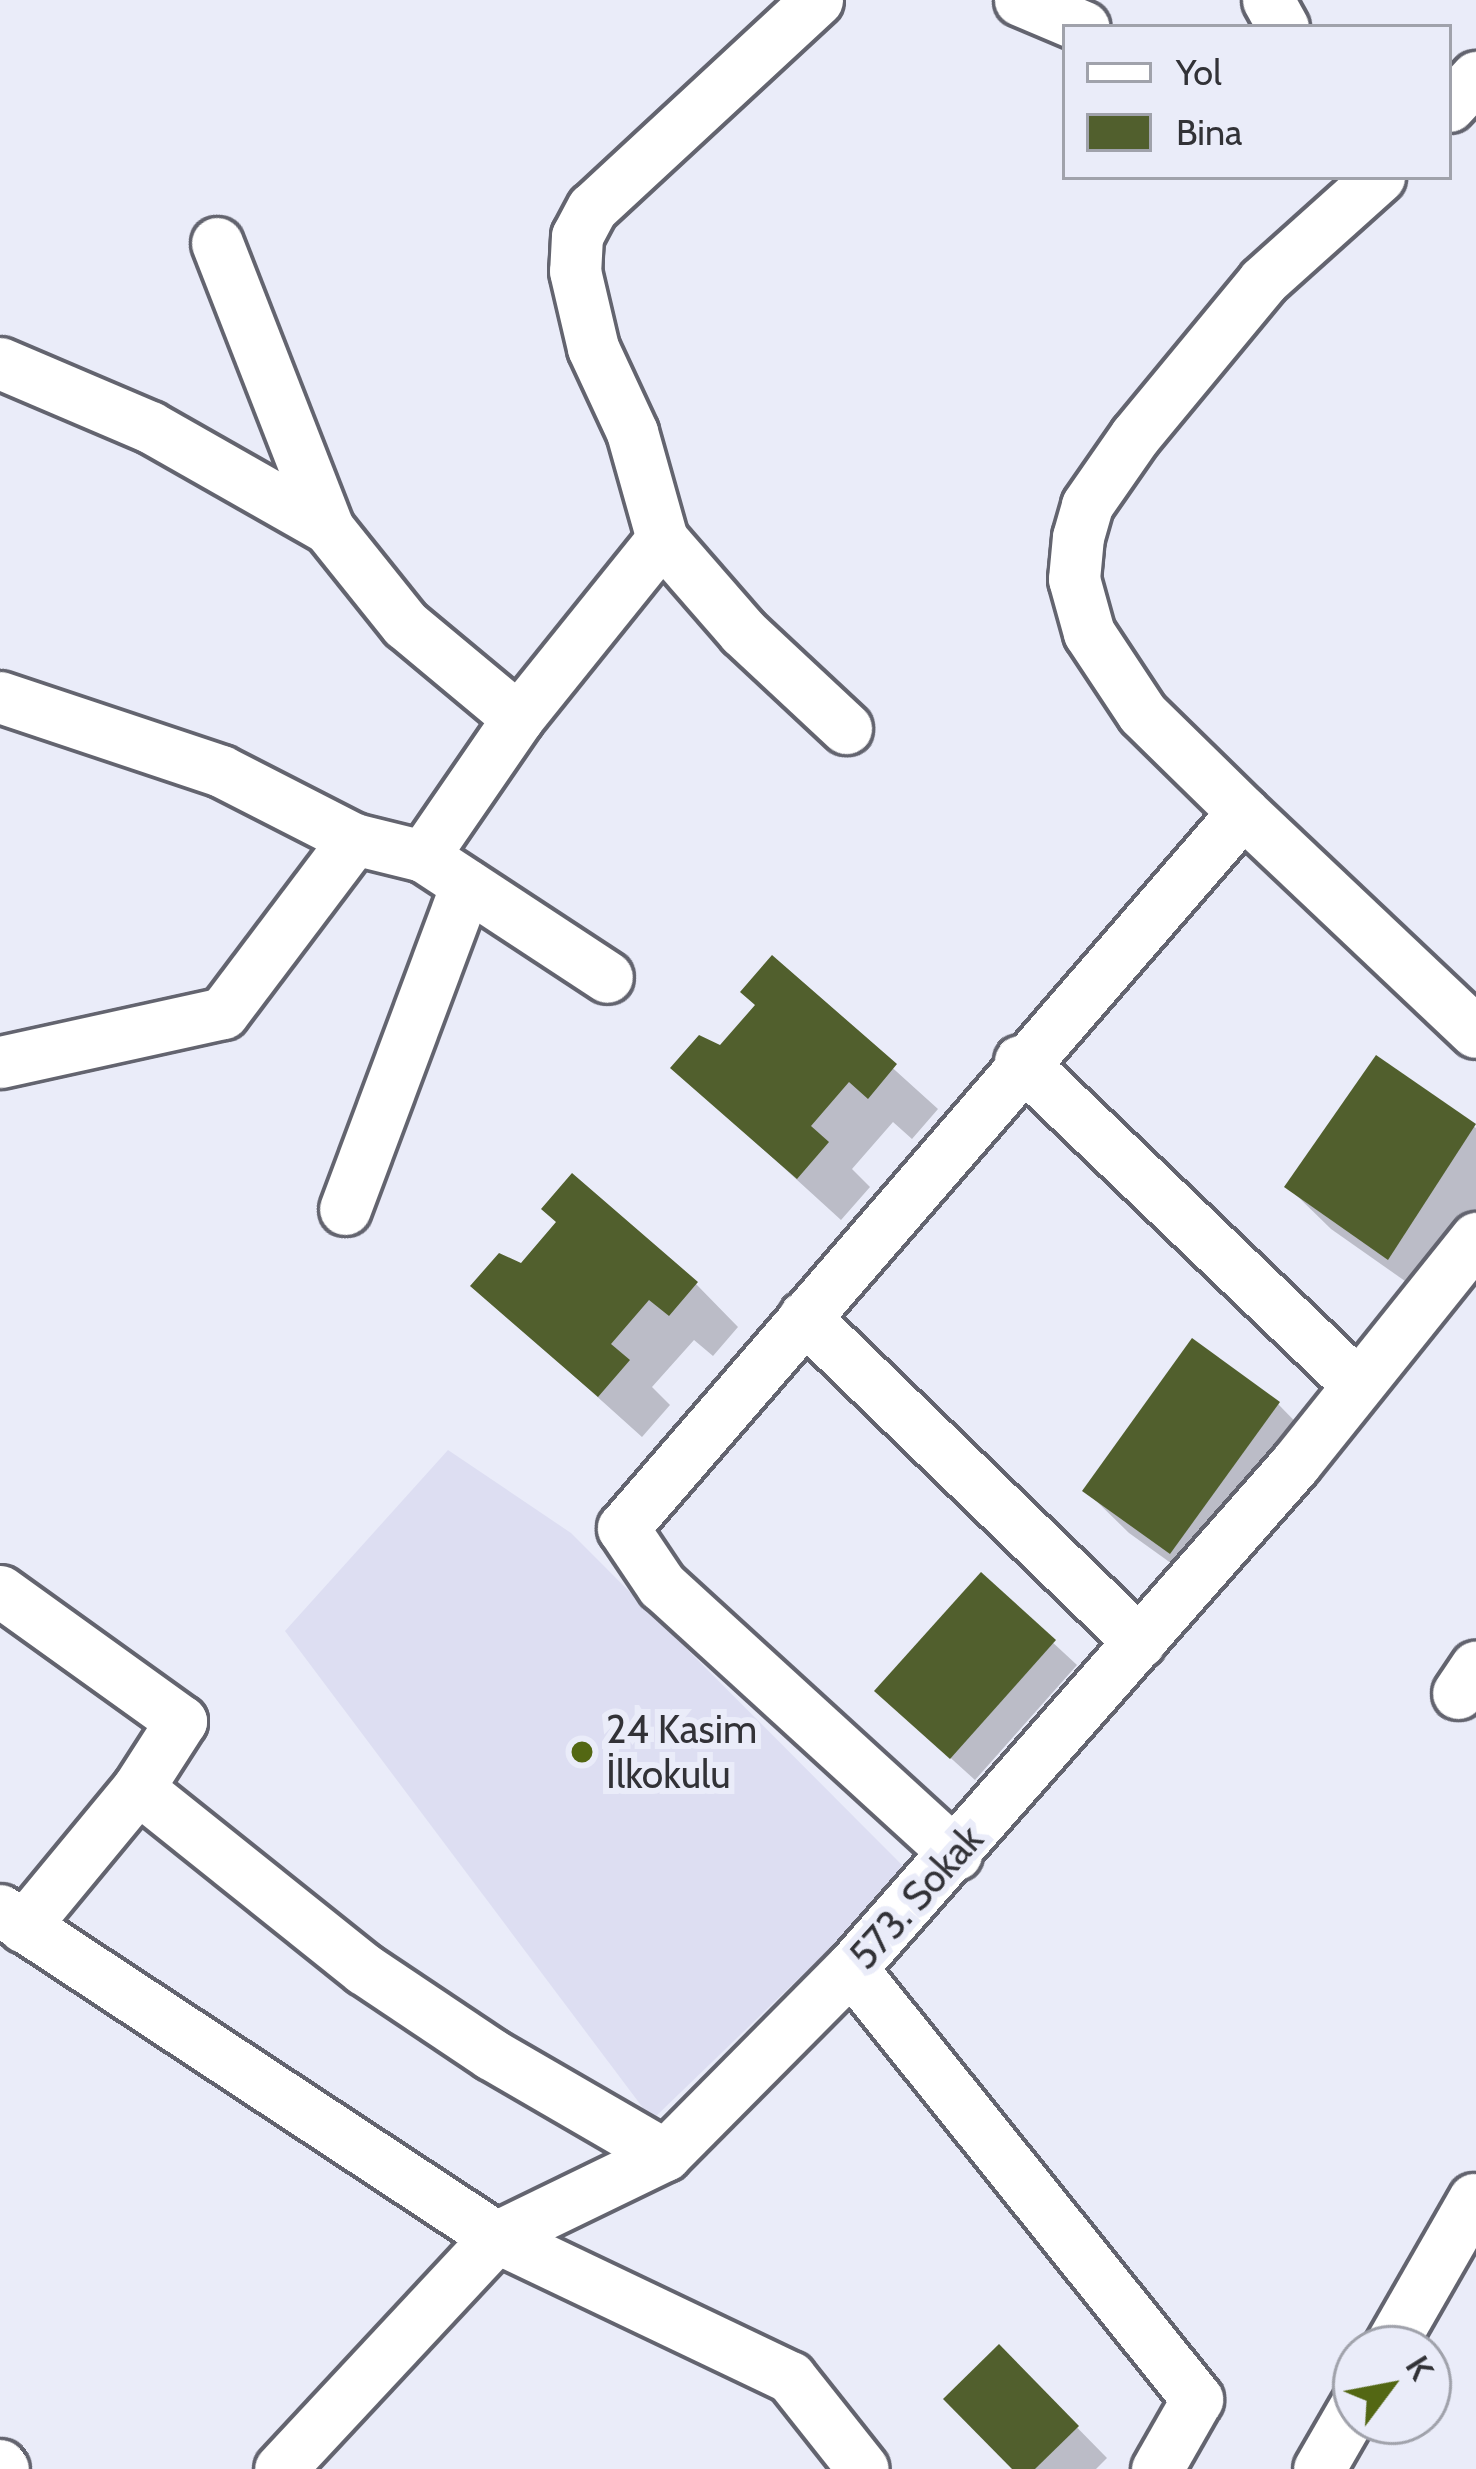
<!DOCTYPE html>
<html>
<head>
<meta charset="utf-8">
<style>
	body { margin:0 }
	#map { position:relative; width:1476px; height:2469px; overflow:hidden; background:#eaecf9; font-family:Cabin,sans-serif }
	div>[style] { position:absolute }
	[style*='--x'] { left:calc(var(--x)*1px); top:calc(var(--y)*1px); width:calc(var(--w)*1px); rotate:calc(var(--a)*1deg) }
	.built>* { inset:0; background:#dddef2 }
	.shadow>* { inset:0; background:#0003 }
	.building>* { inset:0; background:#515f2d }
	.roads { filter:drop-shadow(3px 0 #63646f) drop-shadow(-3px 0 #63646f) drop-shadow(0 3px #63646f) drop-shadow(0 -3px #63646f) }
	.minor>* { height:51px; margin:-25.5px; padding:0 25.5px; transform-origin:25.5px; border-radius:25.5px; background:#fff }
	.dots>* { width:33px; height:33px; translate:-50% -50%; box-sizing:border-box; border:6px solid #eaecf9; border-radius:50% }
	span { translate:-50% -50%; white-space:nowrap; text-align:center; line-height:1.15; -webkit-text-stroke:12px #eaecf9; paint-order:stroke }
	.poi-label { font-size:39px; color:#323237 }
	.left { translate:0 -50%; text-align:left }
	.street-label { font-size:39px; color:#323237 }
	.legend { position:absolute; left:1062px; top:24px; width:390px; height:156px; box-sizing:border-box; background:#eaecf9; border:3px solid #a0a2ab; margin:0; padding:15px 21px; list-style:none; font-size:36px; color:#323237 }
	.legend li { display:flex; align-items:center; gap:24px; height:60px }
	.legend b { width:60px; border:3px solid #a0a2ab }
	.north { position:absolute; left:1332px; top:2325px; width:120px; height:120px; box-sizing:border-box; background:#eaecf9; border:3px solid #a0a2ab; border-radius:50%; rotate:58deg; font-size:33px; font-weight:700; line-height:48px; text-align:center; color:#323237 }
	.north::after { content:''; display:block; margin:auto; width:42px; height:54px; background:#536713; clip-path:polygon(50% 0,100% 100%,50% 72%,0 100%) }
</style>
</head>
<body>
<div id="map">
	<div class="built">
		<div style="clip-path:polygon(448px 1450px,571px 1533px,909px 1872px,652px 2120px,285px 1631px)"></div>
	</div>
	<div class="shadow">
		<div style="clip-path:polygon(772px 959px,938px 1109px,912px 1139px,893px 1122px,852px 1169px,870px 1187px,841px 1220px,674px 1068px,721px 1049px,758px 1006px)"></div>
		<div style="clip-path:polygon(1377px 1059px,1476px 1128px,1476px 1238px,1432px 1300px,1331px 1229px,1288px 1187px)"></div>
		<div style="clip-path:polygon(522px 1267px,696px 1284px,738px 1327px,713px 1356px,694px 1340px,652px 1387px,670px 1405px,642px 1437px,474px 1286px)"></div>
		<div style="clip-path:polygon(1278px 1404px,1320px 1447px,1214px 1594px,1129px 1533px,1086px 1491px)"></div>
		<div style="clip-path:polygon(981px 1576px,1077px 1665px,975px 1780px,902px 1714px)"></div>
		<div style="clip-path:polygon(999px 2348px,1107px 2458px,1096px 2469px,1016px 2469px)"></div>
	</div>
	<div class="building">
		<div style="clip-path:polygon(772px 955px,897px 1064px,868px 1099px,849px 1082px,811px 1126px,829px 1142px,797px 1179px,670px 1068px,699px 1035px,720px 1045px,755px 1005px,740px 992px)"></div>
		<div style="clip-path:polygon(1376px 1055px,1476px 1124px,1388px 1260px,1284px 1187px)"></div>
		<div style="clip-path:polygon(572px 1173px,698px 1282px,669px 1316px,649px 1300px,611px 1344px,630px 1360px,598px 1397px,470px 1286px,499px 1253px,521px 1263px,556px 1222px,541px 1209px)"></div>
		<div style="clip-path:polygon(1192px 1338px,1280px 1402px,1170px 1554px,1082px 1491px)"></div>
		<div style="clip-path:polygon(981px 1572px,1056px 1640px,950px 1759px,874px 1691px)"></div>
		<div style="clip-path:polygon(999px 2344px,1079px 2426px,1035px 2469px,1012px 2469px,943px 2399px)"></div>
	</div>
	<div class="roads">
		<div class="minor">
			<div style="--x:817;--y:0;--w:306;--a:137.2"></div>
			<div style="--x:592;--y:208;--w:32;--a:118"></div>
			<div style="--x:577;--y:236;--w:35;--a:93"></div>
			<div style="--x:575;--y:271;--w:79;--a:76.8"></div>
			<div style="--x:593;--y:348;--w:93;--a:65.1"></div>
			<div style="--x:632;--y:432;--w:111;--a:74.3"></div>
			<div style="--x:662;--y:539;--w:123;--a:48.9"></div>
			<div style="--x:743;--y:632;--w:141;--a:43"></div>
			<div style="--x:1020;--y:0;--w:69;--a:22.9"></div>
			<div style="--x:1268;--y:0;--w:31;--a:61"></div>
			<div style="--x:1449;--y:106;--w:40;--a:-47"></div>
			<div style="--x:217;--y:243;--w:306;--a:68.7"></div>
			<div style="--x:328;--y:528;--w:123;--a:51.3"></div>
			<div style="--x:405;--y:624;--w:147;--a:39.8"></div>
			<div style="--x:518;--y:718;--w:168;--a:124.5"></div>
			<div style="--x:0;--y:363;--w:163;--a:23.1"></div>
			<div style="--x:150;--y:427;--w:205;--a:29.6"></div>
			<div style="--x:0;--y:697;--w:233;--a:18.5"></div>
			<div style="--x:221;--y:771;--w:149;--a:27.1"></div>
			<div style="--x:354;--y:839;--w:71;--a:13.8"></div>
			<div style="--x:423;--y:856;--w:220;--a:33.3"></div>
			<div style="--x:518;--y:718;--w:230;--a:-51.2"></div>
			<div style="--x:1243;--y:812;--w:320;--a:43.4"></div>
			<div style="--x:1020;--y:1061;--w:464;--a:43.8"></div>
			<div style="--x:0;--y:1062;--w:228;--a:-12.4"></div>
			<div style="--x:223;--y:1013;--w:218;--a:-53"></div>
			<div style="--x:345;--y:1209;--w:346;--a:-69.5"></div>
			<div style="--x:804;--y:1317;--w:467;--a:44.1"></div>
			<div style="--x:0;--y:1591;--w:223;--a:35.7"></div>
			<div style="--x:181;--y:1721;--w:80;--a:122.7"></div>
			<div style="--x:138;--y:1788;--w:180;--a:129.6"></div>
			<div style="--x:1458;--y:1693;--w:32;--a:-56"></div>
			<div style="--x:138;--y:1788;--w:290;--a:38.7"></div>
			<div style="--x:364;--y:1969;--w:153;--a:33.8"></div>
			<div style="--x:491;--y:2054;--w:201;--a:30.1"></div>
			<div style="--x:956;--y:1854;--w:398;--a:-137.6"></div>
			<div style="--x:662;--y:1586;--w:70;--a:-123.9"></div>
			<div style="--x:623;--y:1528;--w:947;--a:-49.11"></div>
			<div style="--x:1243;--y:812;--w:141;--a:-135.6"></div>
			<div style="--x:1142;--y:713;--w:96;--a:-123.5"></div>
			<div style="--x:1089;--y:633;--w:56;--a:-105.5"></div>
			<div style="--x:1074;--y:579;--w:42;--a:-84.6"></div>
			<div style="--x:1078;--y:537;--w:33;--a:-74"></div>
			<div style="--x:1087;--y:505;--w:84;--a:-55.2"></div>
			<div style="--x:1135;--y:436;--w:201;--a:-50.4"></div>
			<div style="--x:1263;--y:281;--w:156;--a:-41.9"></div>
			<div style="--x:0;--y:1910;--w:594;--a:33.4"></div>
			<div style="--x:496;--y:2237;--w:326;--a:25.5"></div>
			<div style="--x:790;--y:2377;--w:117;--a:51.6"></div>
			<div style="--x:851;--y:1968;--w:553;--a:51.24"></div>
			<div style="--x:1197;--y:2399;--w:81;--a:119.7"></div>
			<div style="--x:1388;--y:2349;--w:173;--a:-60.2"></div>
			<div style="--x:0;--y:2465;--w:5;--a:53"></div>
			<div style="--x:280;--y:2469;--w:317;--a:-47"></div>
			<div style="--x:496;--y:2237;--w:188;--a:-25.9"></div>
			<div style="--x:665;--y:2155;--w:264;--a:-45.2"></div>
			<div style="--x:851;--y:1968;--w:672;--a:-48.62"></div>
			<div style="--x:1295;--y:1464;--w:290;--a:-51.3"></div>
			<div style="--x:1319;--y:2469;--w:74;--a:-60"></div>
		</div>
	</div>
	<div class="dots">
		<div style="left:582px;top:1752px;background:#536713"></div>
	</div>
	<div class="poi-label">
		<span class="left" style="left:606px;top:1752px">24 Kasim<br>İlkokulu</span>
	</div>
	<div class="street-label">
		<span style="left:916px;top:1897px;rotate:-48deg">573. Sokak</span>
	</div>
	<ul class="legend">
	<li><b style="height:15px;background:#fff"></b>Yol</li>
	<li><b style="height:33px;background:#515f2d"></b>Bina</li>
	</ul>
	<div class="north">K</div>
</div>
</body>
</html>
